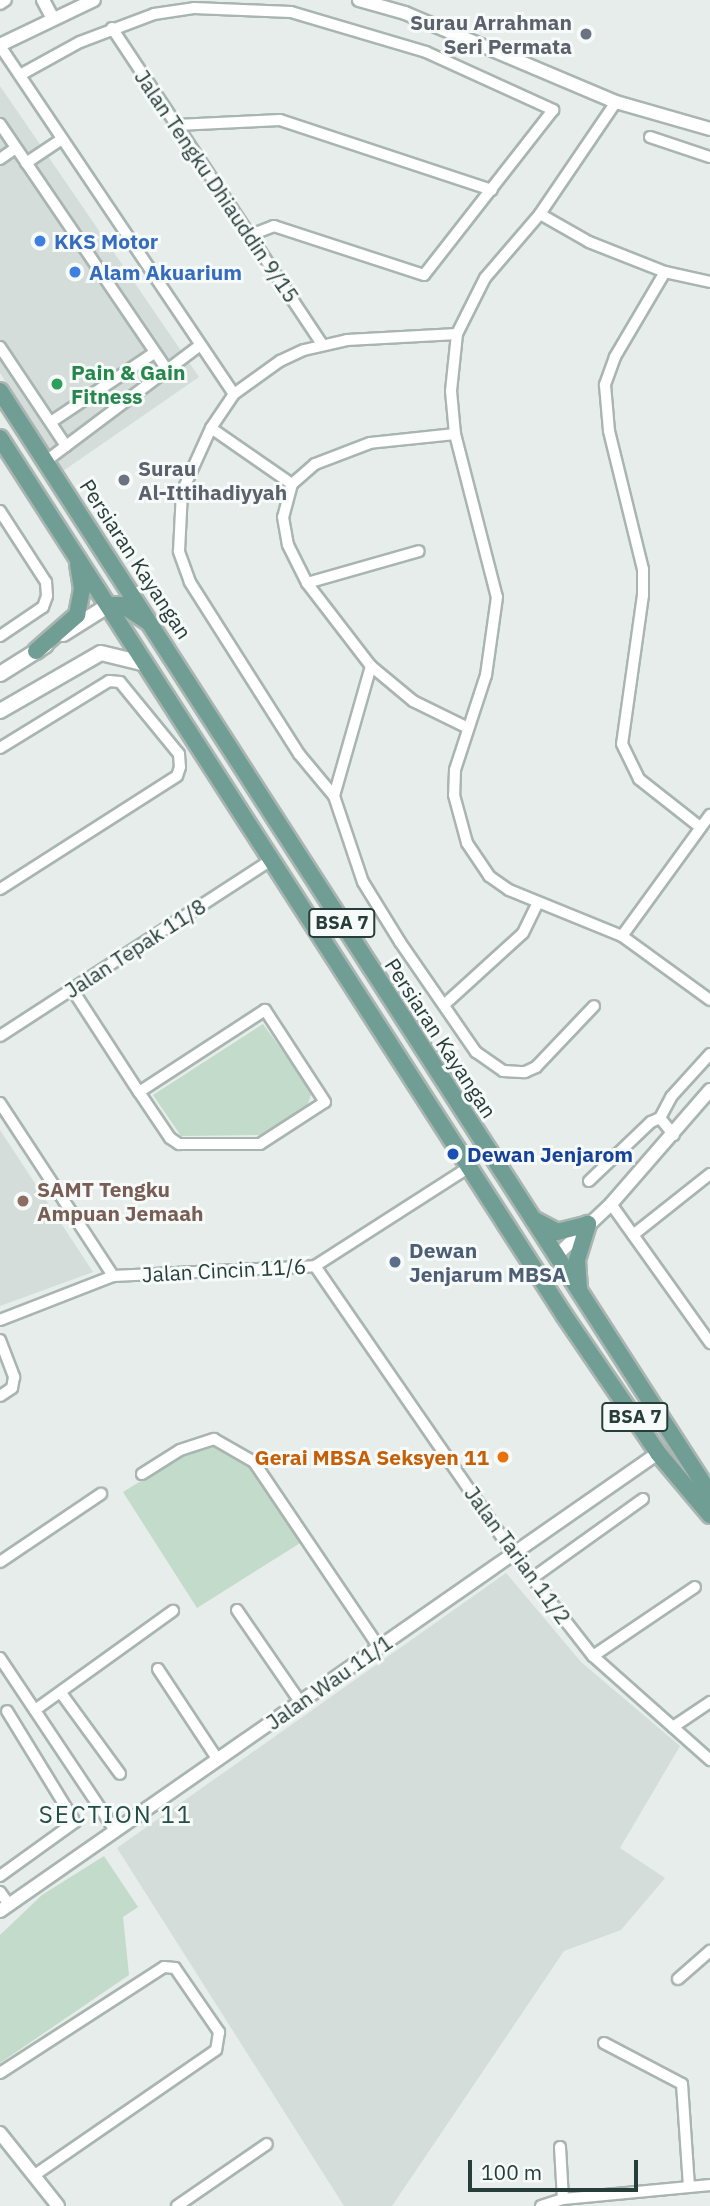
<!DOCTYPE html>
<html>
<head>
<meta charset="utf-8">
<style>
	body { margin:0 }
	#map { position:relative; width:710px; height:2206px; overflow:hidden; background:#e6edea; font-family:"IBM Plex Sans",sans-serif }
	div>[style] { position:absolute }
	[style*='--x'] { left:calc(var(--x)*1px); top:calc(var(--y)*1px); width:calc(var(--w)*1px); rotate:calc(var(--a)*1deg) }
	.built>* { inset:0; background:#d4ddd9 }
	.green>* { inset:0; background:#c2dbca }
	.roads { filter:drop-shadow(2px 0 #a9b5b1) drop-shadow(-2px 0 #a9b5b1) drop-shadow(0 2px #a9b5b1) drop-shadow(0 -2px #a9b5b1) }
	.minor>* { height:10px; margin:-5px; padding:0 5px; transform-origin:5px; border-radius:5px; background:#fff }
	.tertiary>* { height:12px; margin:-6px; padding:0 6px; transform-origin:6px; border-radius:6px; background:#fff }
	.secondary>* { height:14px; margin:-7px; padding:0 7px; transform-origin:7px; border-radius:7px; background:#fff }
	.primary>* { height:16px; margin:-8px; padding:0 8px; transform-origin:8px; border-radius:8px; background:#709d94 }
	.dots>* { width:19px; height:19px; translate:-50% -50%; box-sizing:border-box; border:4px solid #f6faf8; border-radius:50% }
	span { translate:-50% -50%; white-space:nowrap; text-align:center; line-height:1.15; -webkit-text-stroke:6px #f6faf8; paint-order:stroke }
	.shield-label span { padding:2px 5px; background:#f6faf8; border:2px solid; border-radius:5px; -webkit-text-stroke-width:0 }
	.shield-label { font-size:19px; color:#273d39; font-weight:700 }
	.worship-label { font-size:21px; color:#5b616d; font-weight:700 }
	.right { translate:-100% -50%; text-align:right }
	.left { translate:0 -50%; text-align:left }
	.street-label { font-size:21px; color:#273d39 }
	.shop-label { font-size:21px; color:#366cbe; font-weight:700 }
	.leisure-label { font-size:21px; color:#27864d; font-weight:700 }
	.transit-label { font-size:21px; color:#164399; font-weight:700 }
	.education-label { font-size:21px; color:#785e54; font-weight:700 }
	.service-label { font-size:21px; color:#4e5e75; font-weight:700 }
	.food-label { font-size:21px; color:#c56008; font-weight:700 }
	.quarter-label { font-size:24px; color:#254d46; letter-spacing:2px }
	.scale { position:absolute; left:468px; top:2160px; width:170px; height:32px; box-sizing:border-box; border:4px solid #273d39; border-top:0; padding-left:9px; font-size:21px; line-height:24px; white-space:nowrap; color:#273d39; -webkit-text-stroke:5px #f6faf8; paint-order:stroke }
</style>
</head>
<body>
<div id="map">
	<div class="built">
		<div style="clip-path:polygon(0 86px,199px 377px,63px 471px,0 373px)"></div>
		<div style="clip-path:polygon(0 1130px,93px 1272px,0 1306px)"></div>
		<div style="clip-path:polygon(506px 1573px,581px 1662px,680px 1746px,620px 1848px,665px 1878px,621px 1930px,564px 1951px,392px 2206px,344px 2206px,117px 1848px)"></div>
	</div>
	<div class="green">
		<div style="clip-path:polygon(263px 1024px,312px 1092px,307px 1106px,264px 1135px,181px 1136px,153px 1095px)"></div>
		<div style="clip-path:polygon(213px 1443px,253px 1465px,305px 1540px,197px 1608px,123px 1492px,188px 1452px)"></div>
		<div style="clip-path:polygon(104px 1856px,138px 1907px,123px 1917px,129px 1975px,0 2063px,0 1935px,42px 1895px)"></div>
	</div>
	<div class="roads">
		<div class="minor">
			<div style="--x:0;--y:4;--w:7;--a:-34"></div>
			<div style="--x:112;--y:28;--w:379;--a:56.4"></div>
			<div style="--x:0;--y:46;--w:419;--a:56.1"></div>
			<div style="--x:20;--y:75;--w:68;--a:-28.8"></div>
			<div style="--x:80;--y:42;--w:79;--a:-20.7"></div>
			<div style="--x:154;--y:14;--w:40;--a:-8.5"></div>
			<div style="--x:194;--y:8;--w:97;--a:2.4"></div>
			<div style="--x:291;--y:12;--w:141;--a:16.5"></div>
			<div style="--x:426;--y:52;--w:140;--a:24.5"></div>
			<div style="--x:553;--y:110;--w:209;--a:128"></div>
			<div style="--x:424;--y:275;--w:158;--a:-161.9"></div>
			<div style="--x:274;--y:226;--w:26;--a:159"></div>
			<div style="--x:616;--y:102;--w:135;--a:124.2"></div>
			<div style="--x:540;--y:214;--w:84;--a:130.7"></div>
			<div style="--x:485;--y:278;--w:63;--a:116.6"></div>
			<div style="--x:457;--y:334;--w:57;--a:96"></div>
			<div style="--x:451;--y:391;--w:43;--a:84.7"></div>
			<div style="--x:455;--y:434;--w:168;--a:75.6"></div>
			<div style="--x:497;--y:597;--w:79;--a:98"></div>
			<div style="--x:486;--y:675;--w:100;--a:108.1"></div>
			<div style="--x:455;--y:770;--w:25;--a:92"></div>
			<div style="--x:454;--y:795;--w:50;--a:74.8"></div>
			<div style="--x:467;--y:843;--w:40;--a:56"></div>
			<div style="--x:489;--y:876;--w:24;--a:35"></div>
			<div style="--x:509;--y:890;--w:122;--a:22.2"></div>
			<div style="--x:622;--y:936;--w:109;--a:36"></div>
			<div style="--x:0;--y:124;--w:299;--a:55.8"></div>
			<div style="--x:177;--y:125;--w:103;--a:-2.8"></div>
			<div style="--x:280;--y:120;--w:223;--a:18.3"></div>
			<div style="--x:650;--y:137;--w:63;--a:18.4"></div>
			<div style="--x:0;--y:159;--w:19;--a:-35"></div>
			<div style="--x:26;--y:163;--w:43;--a:-33.7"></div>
			<div style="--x:540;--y:214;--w:56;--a:29.7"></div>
			<div style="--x:589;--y:242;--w:82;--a:21.5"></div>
			<div style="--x:665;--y:272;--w:46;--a:12.5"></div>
			<div style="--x:665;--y:272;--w:99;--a:120.5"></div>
			<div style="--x:615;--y:357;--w:30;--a:110"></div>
			<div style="--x:605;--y:385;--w:46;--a:85"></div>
			<div style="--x:609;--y:431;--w:142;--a:76.2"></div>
			<div style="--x:643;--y:569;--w:26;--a:90"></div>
			<div style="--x:643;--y:595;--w:150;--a:98"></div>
			<div style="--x:622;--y:744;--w:39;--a:64"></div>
			<div style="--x:639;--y:779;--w:78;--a:38.2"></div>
			<div style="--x:0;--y:347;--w:119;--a:56.3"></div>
			<div style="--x:51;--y:422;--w:124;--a:-33.8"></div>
			<div style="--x:211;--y:428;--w:98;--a:34.7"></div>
			<div style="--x:455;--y:434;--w:85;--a:174"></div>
			<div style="--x:370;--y:443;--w:59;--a:159.1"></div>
			<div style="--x:315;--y:464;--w:30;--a:139"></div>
			<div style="--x:292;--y:484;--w:34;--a:105"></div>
			<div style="--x:283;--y:517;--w:28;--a:80"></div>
			<div style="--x:288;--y:545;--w:42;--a:63.4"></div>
			<div style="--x:307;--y:583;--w:105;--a:52.4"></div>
			<div style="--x:371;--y:666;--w:55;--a:39.8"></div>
			<div style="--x:413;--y:701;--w:59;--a:26.1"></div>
			<div style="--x:46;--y:461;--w:191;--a:-36.9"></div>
			<div style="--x:0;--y:511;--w:85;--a:57.1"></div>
			<div style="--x:46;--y:582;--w:14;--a:86"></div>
			<div style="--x:47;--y:596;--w:12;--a:110"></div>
			<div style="--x:43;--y:607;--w:52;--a:146"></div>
			<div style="--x:307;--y:583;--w:116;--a:-15.9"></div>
			<div style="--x:371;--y:666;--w:135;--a:105.9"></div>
			<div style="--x:334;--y:796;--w:91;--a:71.4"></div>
			<div style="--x:363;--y:882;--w:70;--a:58.3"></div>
			<div style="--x:400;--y:942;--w:134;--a:55.4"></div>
			<div style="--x:476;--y:1052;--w:33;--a:35"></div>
			<div style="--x:503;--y:1071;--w:22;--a:3"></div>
			<div style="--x:525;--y:1072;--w:12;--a:-24"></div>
			<div style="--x:536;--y:1067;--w:84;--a:-46.4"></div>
			<div style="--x:0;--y:748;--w:128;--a:-31.6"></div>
			<div style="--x:109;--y:681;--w:11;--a:5"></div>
			<div style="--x:120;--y:682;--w:93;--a:50.7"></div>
			<div style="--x:179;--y:754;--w:13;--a:86"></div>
			<div style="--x:180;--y:767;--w:9;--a:108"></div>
			<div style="--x:177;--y:776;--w:210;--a:147.4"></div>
			<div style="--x:334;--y:796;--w:55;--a:-129.8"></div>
			<div style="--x:299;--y:754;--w:204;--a:-122.4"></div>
			<div style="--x:190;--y:582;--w:33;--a:-110"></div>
			<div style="--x:179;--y:551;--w:59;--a:-87.1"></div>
			<div style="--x:182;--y:492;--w:70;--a:-65.6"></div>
			<div style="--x:211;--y:428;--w:41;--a:-55.9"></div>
			<div style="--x:234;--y:394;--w:57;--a:-35.7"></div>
			<div style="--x:280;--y:361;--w:26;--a:-25"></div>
			<div style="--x:304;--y:350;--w:44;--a:-13.1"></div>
			<div style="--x:347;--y:340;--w:110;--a:-3.1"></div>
			<div style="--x:622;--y:936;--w:150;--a:-54"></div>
			<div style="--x:72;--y:989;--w:123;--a:57"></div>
			<div style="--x:139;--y:1092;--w:55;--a:56"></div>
			<div style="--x:170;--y:1138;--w:11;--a:34"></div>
			<div style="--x:179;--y:1144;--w:81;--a:0"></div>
			<div style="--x:260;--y:1144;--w:77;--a:-32.9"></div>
			<div style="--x:325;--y:1102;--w:110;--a:-123.1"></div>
			<div style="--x:265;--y:1010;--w:150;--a:146.9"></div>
			<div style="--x:445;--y:1004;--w:105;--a:-42.3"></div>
			<div style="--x:523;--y:933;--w:34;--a:-64"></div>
			<div style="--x:0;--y:1036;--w:321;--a:-33"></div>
			<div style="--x:0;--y:1103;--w:207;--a:56.8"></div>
			<div style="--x:660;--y:1118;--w:24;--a:-62"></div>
			<div style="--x:671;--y:1097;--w:58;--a:-47.8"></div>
			<div style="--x:589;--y:1181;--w:86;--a:-43.6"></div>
			<div style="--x:651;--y:1122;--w:10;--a:-24"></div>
			<div style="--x:660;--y:1118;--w:22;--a:51"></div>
			<div style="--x:611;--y:1204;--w:171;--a:54.5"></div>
			<div style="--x:633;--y:1235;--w:98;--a:-38.4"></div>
			<div style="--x:315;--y:1266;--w:351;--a:55.4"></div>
			<div style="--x:514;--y:1555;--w:128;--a:52"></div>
			<div style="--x:593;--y:1656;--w:157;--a:41.6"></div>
			<div style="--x:0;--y:1320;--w:121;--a:-21.3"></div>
			<div style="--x:113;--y:1276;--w:202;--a:-2.8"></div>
			<div style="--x:315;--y:1266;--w:183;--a:-32.7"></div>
			<div style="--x:0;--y:1340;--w:40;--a:69"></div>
			<div style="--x:14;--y:1377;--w:11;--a:100"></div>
			<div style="--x:12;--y:1388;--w:14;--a:146"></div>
			<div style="--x:142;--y:1474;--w:45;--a:-32.3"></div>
			<div style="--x:180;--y:1450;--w:36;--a:-18"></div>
			<div style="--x:214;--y:1439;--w:46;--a:29.9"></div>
			<div style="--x:254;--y:1462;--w:223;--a:56"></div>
			<div style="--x:0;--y:1562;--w:122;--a:-34"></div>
			<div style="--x:534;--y:1577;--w:134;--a:-35.6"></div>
			<div style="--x:237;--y:1610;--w:113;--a:55.5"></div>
			<div style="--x:593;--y:1656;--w:123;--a:-34.1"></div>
			<div style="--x:0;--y:1658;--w:206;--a:56.3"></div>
			<div style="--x:158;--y:1669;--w:109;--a:56.6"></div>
			<div style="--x:61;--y:1693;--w:100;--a:53.9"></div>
			<div style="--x:35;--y:1710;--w:170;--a:-35.7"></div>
			<div style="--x:673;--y:1727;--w:45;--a:-34"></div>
			<div style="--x:0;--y:1876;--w:92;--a:-35.8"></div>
			<div style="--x:75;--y:1822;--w:130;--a:-121.5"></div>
			<div style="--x:0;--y:1892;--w:14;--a:54"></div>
			<div style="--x:678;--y:1979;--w:43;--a:-41.2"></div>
			<div style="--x:604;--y:2043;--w:88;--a:27.7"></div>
			<div style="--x:682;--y:2084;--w:103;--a:86.1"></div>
			<div style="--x:0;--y:2073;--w:195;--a:-32.9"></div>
			<div style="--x:164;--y:1967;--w:11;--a:5"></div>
			<div style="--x:175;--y:1968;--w:78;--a:55.5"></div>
			<div style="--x:219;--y:2032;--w:18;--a:99"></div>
			<div style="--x:216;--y:2050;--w:220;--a:145.4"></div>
			<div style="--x:560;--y:2147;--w:52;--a:86.7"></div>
			<div style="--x:177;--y:2206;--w:109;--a:-34.6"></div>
			<div style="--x:541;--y:2206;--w:23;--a:-18"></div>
			<div style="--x:563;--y:2199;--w:148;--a:-5.4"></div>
		</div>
		<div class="tertiary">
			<div style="--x:43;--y:0;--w:19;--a:62"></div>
			<div style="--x:359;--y:0;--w:48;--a:15.8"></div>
			<div style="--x:405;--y:13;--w:229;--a:22.9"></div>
			<div style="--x:616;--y:102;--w:98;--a:16"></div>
			<div style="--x:0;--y:45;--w:104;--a:-25.6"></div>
			<div style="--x:556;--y:1256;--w:76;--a:-43.4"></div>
			<div style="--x:611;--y:1204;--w:151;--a:-49"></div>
			<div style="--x:0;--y:1911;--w:802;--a:-34.84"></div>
			<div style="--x:0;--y:2133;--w:93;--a:51.5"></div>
		</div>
		<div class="secondary">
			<div style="--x:63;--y:634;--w:54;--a:-32.2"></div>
			<div style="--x:0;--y:674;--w:54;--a:-32.2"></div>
			<div style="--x:0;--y:711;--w:116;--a:-29.9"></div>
			<div style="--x:101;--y:653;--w:46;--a:13.7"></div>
		</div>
		<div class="primary">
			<div style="--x:0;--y:391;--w:1312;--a:57.23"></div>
			<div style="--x:0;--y:438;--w:1043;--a:57.25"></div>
			<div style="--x:564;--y:1315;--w:167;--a:55.7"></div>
			<div style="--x:658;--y:1453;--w:81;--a:50"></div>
			<div style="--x:109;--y:605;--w:13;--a:0"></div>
			<div style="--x:122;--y:605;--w:30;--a:33"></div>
			<div style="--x:36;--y:651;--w:55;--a:-41.3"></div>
			<div style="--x:77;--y:615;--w:26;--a:-79"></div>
			<div style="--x:82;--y:589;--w:25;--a:-99"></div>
			<div style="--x:533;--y:1219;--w:27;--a:28"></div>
			<div style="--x:557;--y:1232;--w:32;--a:-14"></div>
			<div style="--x:579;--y:1289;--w:29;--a:-94"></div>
			<div style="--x:577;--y:1260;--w:38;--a:-73"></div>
		</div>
	</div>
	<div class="dots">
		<div style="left:586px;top:34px;background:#6b7280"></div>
		<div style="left:40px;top:241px;background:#3f7fe0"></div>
		<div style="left:75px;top:272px;background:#3f7fe0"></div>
		<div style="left:57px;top:384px;background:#2e9e5b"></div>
		<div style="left:124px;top:480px;background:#6b7280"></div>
		<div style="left:453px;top:1154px;background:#1a4fb4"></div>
		<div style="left:23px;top:1201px;background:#8d6e63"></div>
		<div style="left:395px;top:1262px;background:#5c6f8a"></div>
		<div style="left:503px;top:1457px;background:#e8710a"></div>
	</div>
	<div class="shield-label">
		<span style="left:342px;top:923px">BSA 7</span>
		<span style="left:635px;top:1417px">BSA 7</span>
	</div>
	<div class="worship-label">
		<span class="right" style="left:572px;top:34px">Surau Arrahman<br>Seri Permata</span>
		<span class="left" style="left:138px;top:480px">Surau<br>Al-Ittihadiyyah</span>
	</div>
	<div class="street-label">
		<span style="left:217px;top:186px;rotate:56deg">Jalan Tengku Dhiauddin 9/15</span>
		<span style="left:136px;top:559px;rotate:57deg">Persiaran Kayangan</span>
		<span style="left:135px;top:948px;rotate:-33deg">Jalan Tepak 11/8</span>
		<span style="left:441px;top:1038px;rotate:57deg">Persiaran Kayangan</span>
		<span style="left:224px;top:1270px;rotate:-3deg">Jalan Cincin 11/6</span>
		<span style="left:518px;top:1555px;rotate:54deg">Jalan Tarian 11/2</span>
		<span style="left:329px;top:1682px;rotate:-35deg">Jalan Wau 11/1</span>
	</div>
	<div class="shop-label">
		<span class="left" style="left:54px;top:241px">KKS Motor</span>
		<span class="left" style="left:89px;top:272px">Alam Akuarium</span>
	</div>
	<div class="leisure-label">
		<span class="left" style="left:71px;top:384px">Pain &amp; Gain<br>Fitness</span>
	</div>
	<div class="transit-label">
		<span class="left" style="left:467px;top:1154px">Dewan Jenjarom</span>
	</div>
	<div class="education-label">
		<span class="left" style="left:37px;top:1201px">SAMT Tengku<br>Ampuan Jemaah</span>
	</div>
	<div class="service-label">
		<span class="left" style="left:409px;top:1262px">Dewan<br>Jenjarum MBSA</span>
	</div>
	<div class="food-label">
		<span class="right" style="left:489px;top:1457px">Gerai MBSA Seksyen 11</span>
	</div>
	<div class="quarter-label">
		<span style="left:116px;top:1815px">SECTION 11</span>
	</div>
	<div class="scale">100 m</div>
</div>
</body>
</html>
